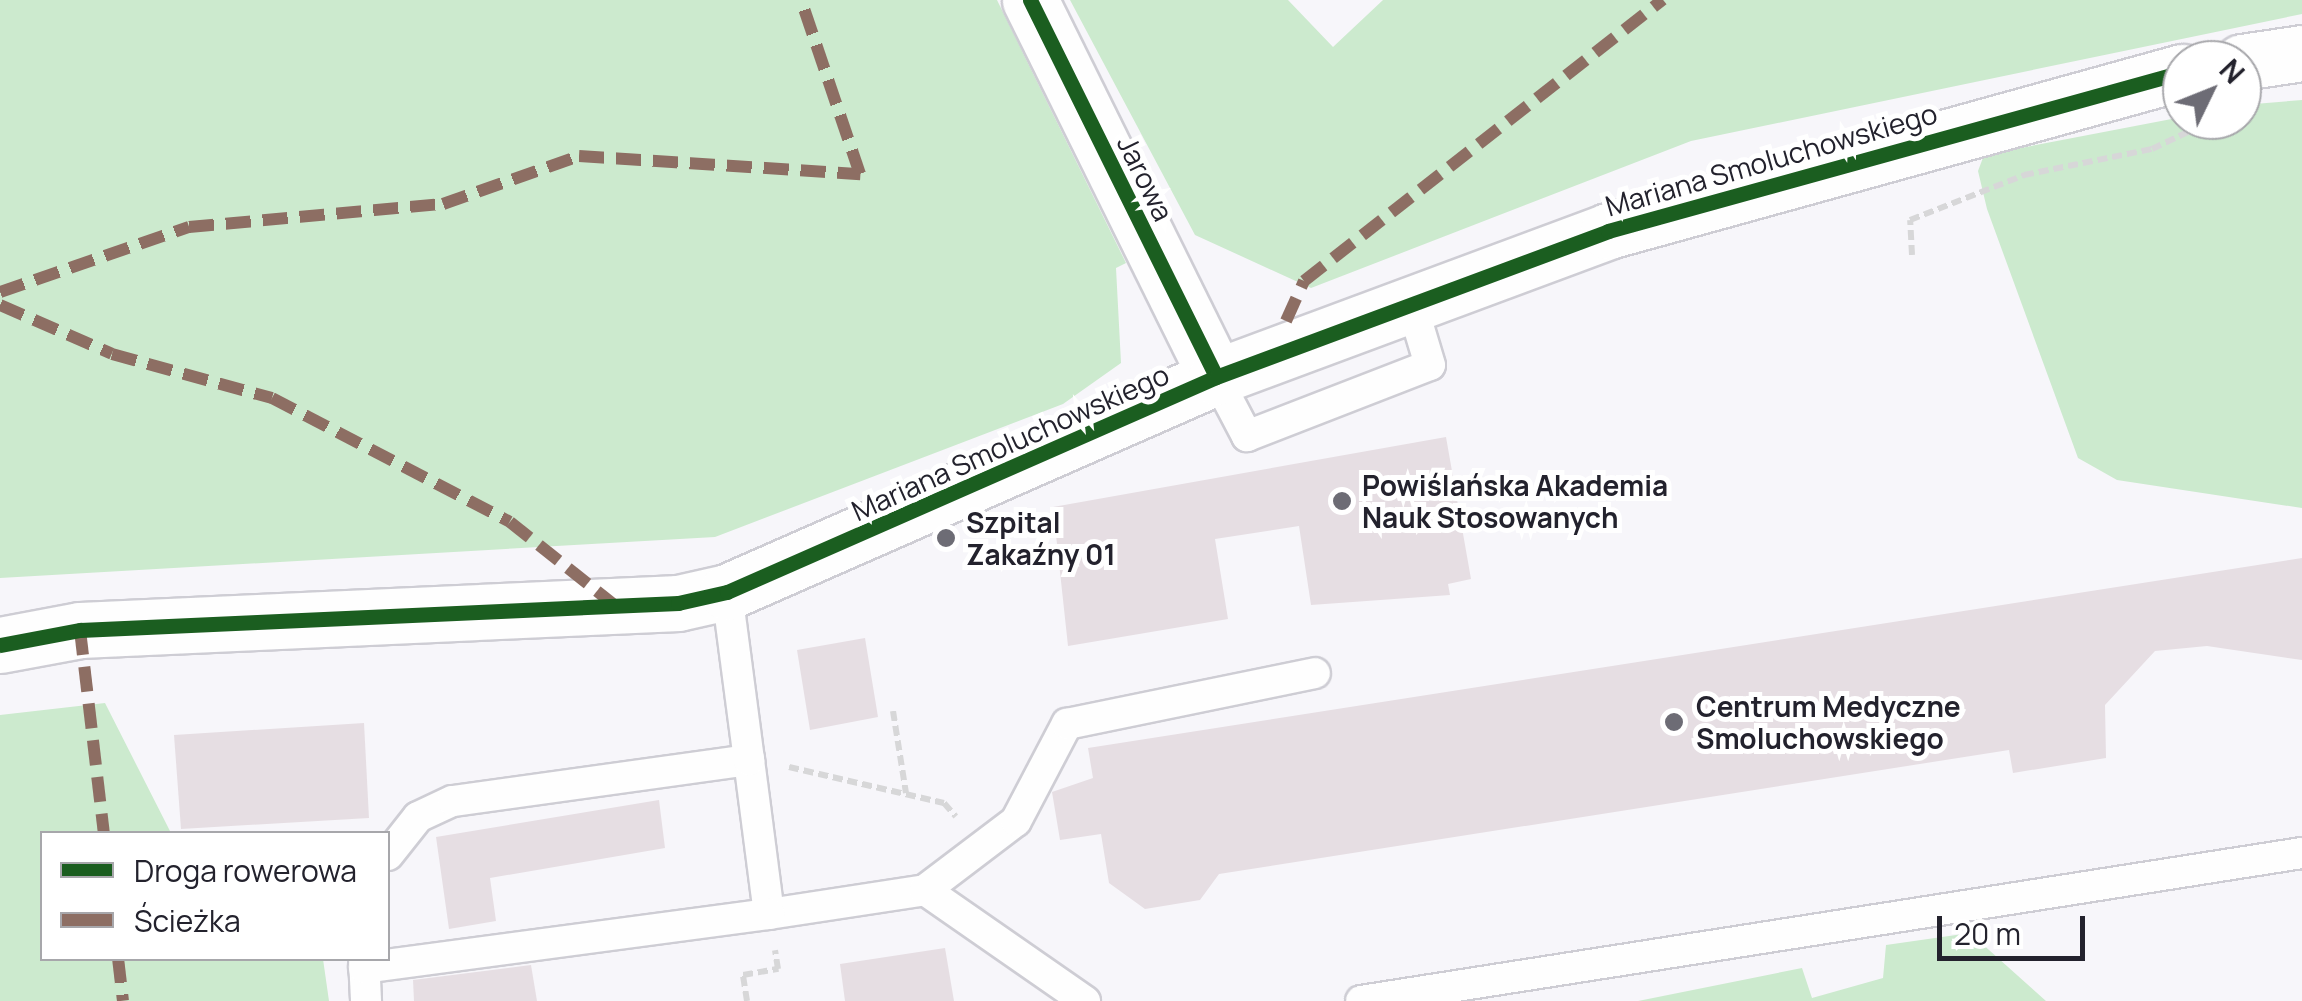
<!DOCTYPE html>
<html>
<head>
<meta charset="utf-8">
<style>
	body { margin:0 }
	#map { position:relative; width:2302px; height:1001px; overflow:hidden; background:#f7f6fa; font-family:Manrope,sans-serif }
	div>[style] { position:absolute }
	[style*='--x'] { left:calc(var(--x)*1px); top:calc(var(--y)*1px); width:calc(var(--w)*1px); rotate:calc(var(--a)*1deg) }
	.green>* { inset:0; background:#cceace }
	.building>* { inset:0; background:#e6dee3 }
	.path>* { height:6px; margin-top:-3px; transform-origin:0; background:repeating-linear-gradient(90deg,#d7d7d8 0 10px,transparent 0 15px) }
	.roads { filter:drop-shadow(2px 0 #cecdd4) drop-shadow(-2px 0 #cecdd4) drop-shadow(0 2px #cecdd4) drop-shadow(0 -2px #cecdd4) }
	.lane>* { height:30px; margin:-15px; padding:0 15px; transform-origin:15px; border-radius:15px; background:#fefefe }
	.street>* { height:55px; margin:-27.5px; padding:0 27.5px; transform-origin:27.5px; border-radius:27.5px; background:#fefefe }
	.secondary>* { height:55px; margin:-27.5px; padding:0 27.5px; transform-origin:27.5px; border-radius:27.5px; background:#fefefe }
	.quiet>* { height:12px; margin-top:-6px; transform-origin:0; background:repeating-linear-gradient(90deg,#8d6e63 0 25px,transparent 0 37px) }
	.cycleway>* { height:15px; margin:-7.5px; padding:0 7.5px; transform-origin:7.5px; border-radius:7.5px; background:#1b5e20 }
	.dots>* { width:28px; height:28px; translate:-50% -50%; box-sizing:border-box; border:5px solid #fff; border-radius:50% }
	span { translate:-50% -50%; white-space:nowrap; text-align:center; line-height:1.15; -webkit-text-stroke:10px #fff; paint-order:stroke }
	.street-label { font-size:28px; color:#23222d }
	.poi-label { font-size:28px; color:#23222d; font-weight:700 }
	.left { translate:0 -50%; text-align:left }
	.legend { position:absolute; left:40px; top:831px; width:350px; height:130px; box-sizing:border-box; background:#fff; border:2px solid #a7a7ab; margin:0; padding:12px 18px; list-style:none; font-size:30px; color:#23222d }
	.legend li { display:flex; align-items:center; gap:20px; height:50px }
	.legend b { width:50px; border:2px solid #a7a7ab }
	.north { position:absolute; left:2162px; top:40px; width:100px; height:100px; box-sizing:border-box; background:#fff; border:2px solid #a7a7ab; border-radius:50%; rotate:47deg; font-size:28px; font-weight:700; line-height:40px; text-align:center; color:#23222d }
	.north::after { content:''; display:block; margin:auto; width:35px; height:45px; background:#6d6c75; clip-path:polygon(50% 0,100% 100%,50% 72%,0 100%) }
	.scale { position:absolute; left:1937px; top:916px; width:148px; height:45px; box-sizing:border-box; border:5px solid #23222d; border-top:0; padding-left:12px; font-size:30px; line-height:35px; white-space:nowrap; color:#23222d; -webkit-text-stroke:8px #fff; paint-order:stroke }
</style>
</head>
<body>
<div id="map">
	<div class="green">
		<div style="clip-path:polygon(0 0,997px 0,1126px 263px,1116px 268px,1121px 363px,1063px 404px,715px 537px,0 578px)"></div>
		<div style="clip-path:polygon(1070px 0,1288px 0,1333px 47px,1383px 0,2302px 0,2302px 14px,1691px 141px,1311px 288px,1195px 235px)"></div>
		<div style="clip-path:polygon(2302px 100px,2302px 508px,2117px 480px,2078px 458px,1987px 209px,1978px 171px,1984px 155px,2182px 117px,2242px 120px,2242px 105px)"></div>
		<div style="clip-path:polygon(105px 703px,171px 833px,42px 834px,42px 958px,323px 959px,329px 1001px,0 1001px,0 715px)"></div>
		<div style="clip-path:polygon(1970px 933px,2046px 1001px,1638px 1001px,1802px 968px,1812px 998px,1883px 978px,1886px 945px)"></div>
	</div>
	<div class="building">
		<div style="clip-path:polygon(1446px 437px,1471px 579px,1448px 584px,1450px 595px,1311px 605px,1299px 526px,1215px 539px,1228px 619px,1068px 646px,1053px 507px)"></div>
		<div style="clip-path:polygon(2302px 558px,2302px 660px,2207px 646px,2155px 651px,2105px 705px,2106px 758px,2013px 773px,2009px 750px,1219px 874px,1200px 900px,1145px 909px,1109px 883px,1101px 834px,1060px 840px,1052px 792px,1093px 778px,1088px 748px)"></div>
		<div style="clip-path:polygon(865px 638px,878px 717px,810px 730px,797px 650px)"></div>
		<div style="clip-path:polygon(364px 723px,369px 818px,181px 829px,174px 735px)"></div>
		<div style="clip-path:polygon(659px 800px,665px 848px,490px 878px,496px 921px,449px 929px,436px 837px)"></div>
		<div style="clip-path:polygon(945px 948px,954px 1001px,845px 1001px,840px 964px)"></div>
		<div style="clip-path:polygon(531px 965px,537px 1001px,414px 1001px,413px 980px)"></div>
	</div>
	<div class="path">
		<div style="--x:1912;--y:255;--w:35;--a:-93"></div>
		<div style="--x:1910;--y:220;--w:123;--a:-21.5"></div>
		<div style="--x:2024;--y:175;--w:131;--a:-11.5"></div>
		<div style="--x:2152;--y:149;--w:68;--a:-25.4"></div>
		<div style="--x:893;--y:711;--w:83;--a:81"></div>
		<div style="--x:789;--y:767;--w:159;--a:13.1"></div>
		<div style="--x:944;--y:803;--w:18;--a:49"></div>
		<div style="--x:747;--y:1001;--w:26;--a:-99"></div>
		<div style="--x:743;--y:975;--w:36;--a:-10"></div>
		<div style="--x:778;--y:969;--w:19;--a:-99"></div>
	</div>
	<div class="roads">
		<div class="lane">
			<div style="--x:1216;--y:377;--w:67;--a:62.3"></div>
			<div style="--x:1247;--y:436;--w:196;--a:-21.2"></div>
			<div style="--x:1430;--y:365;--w:63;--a:-106.7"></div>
			<div style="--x:749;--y:760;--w:155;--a:82.6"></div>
			<div style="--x:769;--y:914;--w:158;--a:-8.7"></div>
			<div style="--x:925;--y:890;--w:114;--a:-37.2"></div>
			<div style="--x:1016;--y:821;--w:110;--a:-62.3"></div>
			<div style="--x:1067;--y:724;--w:253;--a:-11.6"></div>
			<div style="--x:388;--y:855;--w:48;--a:-51.7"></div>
			<div style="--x:418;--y:817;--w:38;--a:-25"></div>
			<div style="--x:453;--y:801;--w:299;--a:-7.9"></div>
			<div style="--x:749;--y:760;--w:169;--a:-97.5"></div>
			<div style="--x:925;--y:890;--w:195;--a:34.8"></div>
			<div style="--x:364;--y:958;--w:43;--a:87.3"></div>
			<div style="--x:364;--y:968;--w:409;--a:-7.6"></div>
			<div style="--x:1361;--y:1001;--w:953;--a:-8.94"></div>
		</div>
		<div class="street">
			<div style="--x:1030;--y:0;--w:420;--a:63.7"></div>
		</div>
		<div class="secondary">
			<div style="--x:2242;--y:62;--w:61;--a:-8.5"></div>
			<div style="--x:0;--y:645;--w:81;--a:-10.6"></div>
			<div style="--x:80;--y:630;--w:599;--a:-2.59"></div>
			<div style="--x:678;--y:603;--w:50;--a:-12.7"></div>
			<div style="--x:727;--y:592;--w:534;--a:-23.73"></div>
			<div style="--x:1216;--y:377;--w:418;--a:-20.4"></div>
			<div style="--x:1608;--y:231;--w:596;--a:-15.48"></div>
		</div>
	</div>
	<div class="quiet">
		<div style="--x:0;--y:292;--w:200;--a:-19"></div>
		<div style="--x:189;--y:227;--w:255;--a:-5.2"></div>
		<div style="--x:443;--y:204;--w:144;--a:-19.4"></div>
		<div style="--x:579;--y:156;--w:282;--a:3.7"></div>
		<div style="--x:860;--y:174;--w:184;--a:-108.7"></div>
		<div style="--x:0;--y:305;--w:122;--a:23.6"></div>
		<div style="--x:112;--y:354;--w:166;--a:15.4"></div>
		<div style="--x:272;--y:398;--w:268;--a:27.5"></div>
		<div style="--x:510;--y:522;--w:132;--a:38.5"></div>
		<div style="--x:1286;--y:321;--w:44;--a:-65.8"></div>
		<div style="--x:1304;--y:281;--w:456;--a:-38.1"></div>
		<div style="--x:80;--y:630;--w:205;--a:83.3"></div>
		<div style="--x:118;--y:958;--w:43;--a:83.4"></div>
	</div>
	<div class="cycleway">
		<div style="--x:1030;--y:0;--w:420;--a:63.7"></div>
		<div style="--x:0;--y:645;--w:81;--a:-10.6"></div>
		<div style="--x:80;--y:630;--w:599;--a:-2.59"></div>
		<div style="--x:678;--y:603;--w:50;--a:-12.7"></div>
		<div style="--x:727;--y:592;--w:534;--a:-23.73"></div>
		<div style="--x:1216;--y:377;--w:418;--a:-20.4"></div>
		<div style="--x:1608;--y:231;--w:596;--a:-15.48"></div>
	</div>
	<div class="dots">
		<div style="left:1342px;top:501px;background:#6d6c75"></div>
		<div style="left:946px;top:538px;background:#6d6c75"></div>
		<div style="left:1674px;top:722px;background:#6d6c75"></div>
	</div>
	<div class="street-label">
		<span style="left:1771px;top:159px;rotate:-16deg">Mariana Smoluchowskiego</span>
		<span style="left:1146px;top:178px;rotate:64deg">Jarowa</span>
		<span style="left:1010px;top:442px;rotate:-24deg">Mariana Smoluchowskiego</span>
	</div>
	<div class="poi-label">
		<span class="left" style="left:1362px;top:501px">Powiślańska Akademia<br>Nauk Stosowanych</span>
		<span class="left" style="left:966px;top:538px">Szpital<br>Zakaźny 01</span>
		<span class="left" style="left:1696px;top:722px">Centrum Medyczne<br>Smoluchowskiego</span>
	</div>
	<ul class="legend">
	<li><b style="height:12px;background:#1b5e20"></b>Droga rowerowa</li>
	<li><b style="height:12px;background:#8d6e63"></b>Ścieżka</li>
	</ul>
	<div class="north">N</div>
	<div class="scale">20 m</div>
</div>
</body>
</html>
